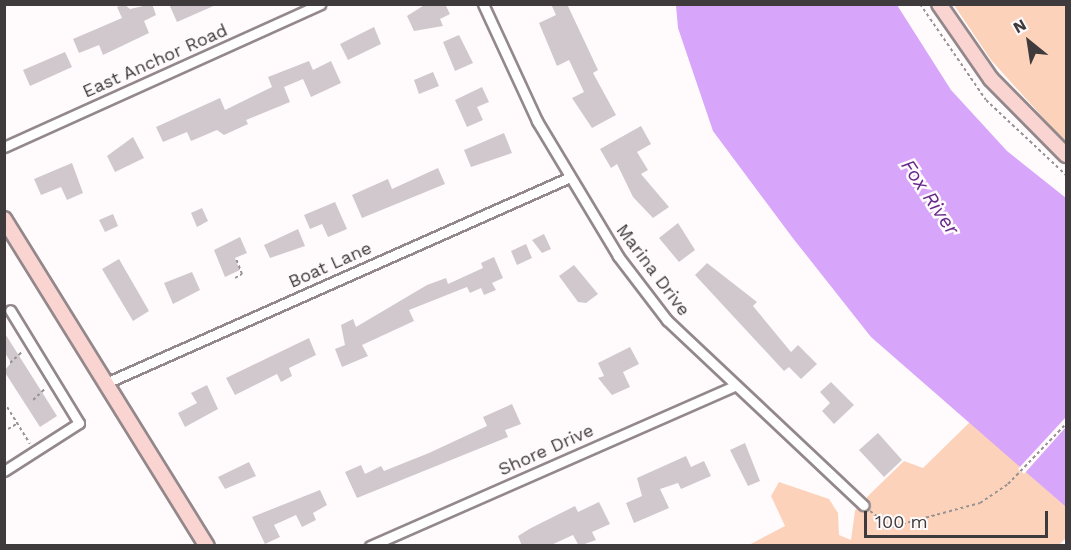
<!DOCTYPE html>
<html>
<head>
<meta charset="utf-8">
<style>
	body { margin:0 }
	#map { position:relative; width:1071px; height:550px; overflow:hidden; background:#fffafb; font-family:"Work Sans",sans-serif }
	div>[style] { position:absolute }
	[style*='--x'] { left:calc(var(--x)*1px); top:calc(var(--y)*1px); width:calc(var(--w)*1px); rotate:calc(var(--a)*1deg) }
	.green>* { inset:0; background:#fcd3ba }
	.water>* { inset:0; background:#d7a5f9 }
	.pier>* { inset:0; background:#fffafb }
	.building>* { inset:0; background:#d1c8ce }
	.path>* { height:2px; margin-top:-1px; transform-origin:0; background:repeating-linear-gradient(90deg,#979293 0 3px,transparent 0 6px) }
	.roads { filter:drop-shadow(2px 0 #93888b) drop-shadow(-2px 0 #93888b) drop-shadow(0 2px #93888b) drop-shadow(0 -2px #93888b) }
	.street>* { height:9px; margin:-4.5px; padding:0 4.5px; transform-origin:4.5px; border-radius:4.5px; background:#fff }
	.secondary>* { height:14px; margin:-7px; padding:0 7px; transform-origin:7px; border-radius:7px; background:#fad4d1 }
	span { translate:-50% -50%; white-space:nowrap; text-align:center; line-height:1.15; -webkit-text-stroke:5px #fffafb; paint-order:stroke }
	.street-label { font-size:18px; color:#3f3a3b }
	.water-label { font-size:20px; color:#672989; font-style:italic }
	.frame { position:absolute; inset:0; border:6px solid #3f3a3b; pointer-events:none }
	.north { position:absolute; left:999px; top:12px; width:60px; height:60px; -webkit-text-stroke:4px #fffafb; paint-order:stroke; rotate:330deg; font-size:16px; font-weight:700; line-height:24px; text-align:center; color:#3f3a3b }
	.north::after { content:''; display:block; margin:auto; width:21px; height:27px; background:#3f3a3b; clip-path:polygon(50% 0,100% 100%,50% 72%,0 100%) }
	.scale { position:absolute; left:864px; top:511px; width:184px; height:27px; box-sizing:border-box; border:3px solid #3f3a3b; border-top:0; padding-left:8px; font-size:18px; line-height:21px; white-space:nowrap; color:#3f3a3b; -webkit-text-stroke:4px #fffafb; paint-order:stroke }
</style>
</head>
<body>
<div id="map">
	<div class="green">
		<div style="clip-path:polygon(954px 5px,1066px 5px,1066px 143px,991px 60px)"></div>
		<div style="clip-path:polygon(970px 422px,1066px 507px,1066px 538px,1059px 545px,747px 546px,785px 526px,771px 496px,779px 482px,829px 499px,838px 513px,839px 535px,851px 540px,855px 511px,870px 494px,904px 461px,923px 468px)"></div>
	</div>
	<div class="water">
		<div style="clip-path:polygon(676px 5px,897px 5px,951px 90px,1007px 151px,1066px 198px,1066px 507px,871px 337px,792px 237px,713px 131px,678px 28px)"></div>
	</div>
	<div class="pier">
		<div style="clip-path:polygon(1066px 417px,1066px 427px,1024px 474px,1018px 469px)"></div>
	</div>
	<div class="building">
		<div style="clip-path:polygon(124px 4px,130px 9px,152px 4px,156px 15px,144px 21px,149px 33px,103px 55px,99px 45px,79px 53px,73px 39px,122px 18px,117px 7px)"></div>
		<div style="clip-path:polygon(169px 4px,218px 4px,177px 22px)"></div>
		<div style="clip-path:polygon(426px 4px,445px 4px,450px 14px,440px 19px,443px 26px,414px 31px,407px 16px)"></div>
		<div style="clip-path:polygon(551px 4px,567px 4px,598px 70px,593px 73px,616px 115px,592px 128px,572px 98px,584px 92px,569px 60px,557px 66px,539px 23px,556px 15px)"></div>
		<div style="clip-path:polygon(374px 27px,381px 44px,348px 60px,340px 44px)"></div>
		<div style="clip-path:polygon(459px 35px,473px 63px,455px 71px,443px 42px)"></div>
		<div style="clip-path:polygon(65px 52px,72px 67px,30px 86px,23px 70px)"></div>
		<div style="clip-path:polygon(309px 61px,313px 70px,331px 61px,341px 83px,311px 97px,303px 79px,284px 87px,290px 102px,246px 120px,248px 124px,224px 135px,217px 130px,191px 141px,187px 132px,163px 142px,156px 127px,220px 98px,225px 110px,272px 87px,268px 77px)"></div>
		<div style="clip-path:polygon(433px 72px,439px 86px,419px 94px,414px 80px)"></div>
		<div style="clip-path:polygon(482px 87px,489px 102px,477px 107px,483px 120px,467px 127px,455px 100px)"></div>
		<div style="clip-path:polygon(641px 126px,651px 144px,637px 152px,648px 170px,641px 174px,669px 207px,653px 218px,633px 197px,617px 164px,611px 168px,600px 149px)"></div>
		<div style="clip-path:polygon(504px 133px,512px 153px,471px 167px,464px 150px)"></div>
		<div style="clip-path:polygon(133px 137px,144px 158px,115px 172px,107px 156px)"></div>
		<div style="clip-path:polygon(72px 163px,83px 193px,67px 200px,61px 187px,41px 195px,34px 179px)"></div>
		<div style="clip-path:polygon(438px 168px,445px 184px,362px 218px,352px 195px,388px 179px,392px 189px)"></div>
		<div style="clip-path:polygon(335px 202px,347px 229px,328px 237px,322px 224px,310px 229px,304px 215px)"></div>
		<div style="clip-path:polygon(202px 208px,208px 221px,197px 227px,191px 213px)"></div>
		<div style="clip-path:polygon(113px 214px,118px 226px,105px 232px,99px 220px)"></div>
		<div style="clip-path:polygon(678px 223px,695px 250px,679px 262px,659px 238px)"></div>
		<div style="clip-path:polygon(298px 229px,305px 246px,270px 258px,264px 245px)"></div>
		<div style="clip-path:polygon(544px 234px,551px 249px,542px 253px,532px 240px)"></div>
		<div style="clip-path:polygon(240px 237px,247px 253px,235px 258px,240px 270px,225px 277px,214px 250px)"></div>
		<div style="clip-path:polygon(526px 244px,532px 258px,517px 265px,511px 251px)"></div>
		<div style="clip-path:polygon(494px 257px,503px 278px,492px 283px,496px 290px,484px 295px,481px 288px,470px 293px,467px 287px,409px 310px,414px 321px,362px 345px,368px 356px,342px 367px,335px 349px,345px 345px,341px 325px,353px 319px,356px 327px,427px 285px,446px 278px,448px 284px,483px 268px,481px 263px)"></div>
		<div style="clip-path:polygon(119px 259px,149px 311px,133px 321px,102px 269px)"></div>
		<div style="clip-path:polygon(707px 263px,757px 302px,753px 306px,791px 352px,798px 345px,817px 364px,801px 379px,789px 367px,784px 371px,695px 275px)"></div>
		<div style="clip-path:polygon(574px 265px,598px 294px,586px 303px,578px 302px,559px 276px)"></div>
		<div style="clip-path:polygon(192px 272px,200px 290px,173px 304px,164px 283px)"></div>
		<div style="clip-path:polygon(4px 332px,57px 416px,40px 427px,4px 371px,11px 363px,4px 351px)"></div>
		<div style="clip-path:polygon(309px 338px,316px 355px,289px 368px,292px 376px,281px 382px,277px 374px,235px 395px,226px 378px)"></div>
		<div style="clip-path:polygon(630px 347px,639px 364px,623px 372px,630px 387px,612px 395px,598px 378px,604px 376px,598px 363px)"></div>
		<div style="clip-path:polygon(831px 382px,854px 405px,834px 424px,822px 411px,830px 403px,820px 392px)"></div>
		<div style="clip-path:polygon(207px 385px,218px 409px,185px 427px,178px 413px,197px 403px,191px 393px)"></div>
		<div style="clip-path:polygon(512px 404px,521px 424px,505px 430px,508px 437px,357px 498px,345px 472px,361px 465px,365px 474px,381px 466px,384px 471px,429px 453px,487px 426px,483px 417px)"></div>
		<div style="clip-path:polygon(878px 433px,902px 460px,884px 477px,859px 450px)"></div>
		<div style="clip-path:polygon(745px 443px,760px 481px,748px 486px,730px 450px)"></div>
		<div style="clip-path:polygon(686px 456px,691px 467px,704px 461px,711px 476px,681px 489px,678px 483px,660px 489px,669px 508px,634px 523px,626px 503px,642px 496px,637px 478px)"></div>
		<div style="clip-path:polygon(249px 462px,256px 476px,225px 489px,218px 477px)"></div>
		<div style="clip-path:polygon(320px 490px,327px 505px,313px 513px,316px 520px,302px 527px,296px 515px,274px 525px,280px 537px,265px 544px,252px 517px)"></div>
		<div style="clip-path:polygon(599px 502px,610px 524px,592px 532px,596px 540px,579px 546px,573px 535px,549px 546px,522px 546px,518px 536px,531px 528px,575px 506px,578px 512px)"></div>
	</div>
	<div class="path">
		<div style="--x:920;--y:4;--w:116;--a:55.5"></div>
		<div style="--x:986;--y:100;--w:110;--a:43.2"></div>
		<div style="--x:235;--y:278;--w:8;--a:-30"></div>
		<div style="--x:242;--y:274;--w:17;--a:-111"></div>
		<div style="--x:10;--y:363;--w:18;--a:-43"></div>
		<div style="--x:33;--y:400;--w:16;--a:-43"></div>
		<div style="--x:4;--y:402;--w:49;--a:58.2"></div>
		<div style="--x:8;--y:429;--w:12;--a:-31"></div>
		<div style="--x:870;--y:511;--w:26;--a:37"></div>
		<div style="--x:891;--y:527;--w:92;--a:-15.1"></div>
		<div style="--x:980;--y:503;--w:34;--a:-34"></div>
		<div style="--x:1008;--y:484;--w:83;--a:-46"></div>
	</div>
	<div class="roads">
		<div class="street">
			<div style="--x:483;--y:4;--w:129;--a:65.2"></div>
			<div style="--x:537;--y:121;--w:157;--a:59"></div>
			<div style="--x:618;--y:256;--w:81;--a:52.6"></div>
			<div style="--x:667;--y:320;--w:270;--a:43.3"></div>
			<div style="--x:4;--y:147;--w:347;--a:-24.3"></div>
			<div style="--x:106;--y:383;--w:505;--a:-23.93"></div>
			<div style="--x:4;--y:471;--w:89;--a:-32.6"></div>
			<div style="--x:79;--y:423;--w:132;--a:-121.4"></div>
			<div style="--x:370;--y:546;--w:398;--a:-23.7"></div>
		</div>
		<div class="secondary">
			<div style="--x:939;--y:4;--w:91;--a:55.3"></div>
			<div style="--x:991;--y:79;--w:107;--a:45.4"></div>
			<div style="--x:4;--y:219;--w:385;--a:58.2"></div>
		</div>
	</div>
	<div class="street-label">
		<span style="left:155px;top:61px;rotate:-24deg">East Anchor Road</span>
		<span style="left:330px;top:265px;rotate:-24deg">Boat Lane</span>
		<span style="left:653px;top:270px;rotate:53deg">Marina Drive</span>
		<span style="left:546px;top:450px;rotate:-24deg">Shore Drive</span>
	</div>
	<div class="water-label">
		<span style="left:930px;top:197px;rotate:56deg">Fox River</span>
	</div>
	<div class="frame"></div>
	<div class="north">N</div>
	<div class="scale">100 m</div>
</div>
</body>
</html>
